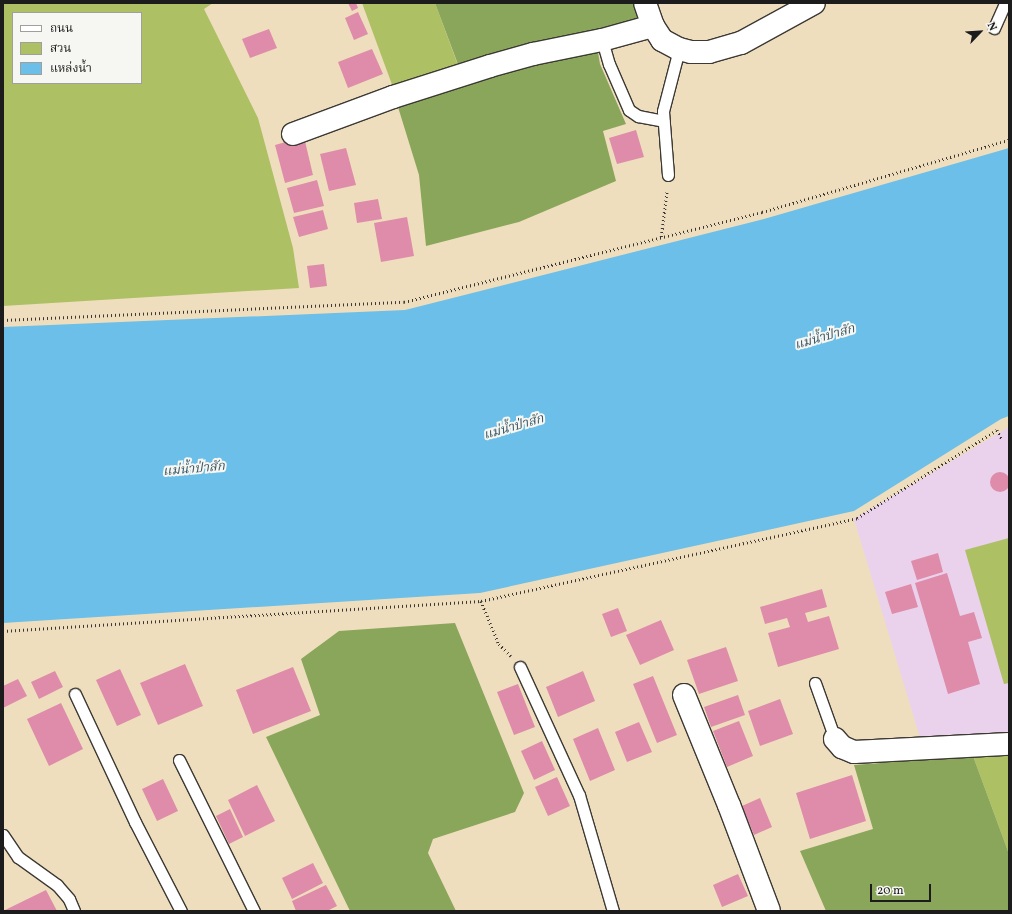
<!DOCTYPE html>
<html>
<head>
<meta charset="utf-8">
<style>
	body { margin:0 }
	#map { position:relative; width:1012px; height:914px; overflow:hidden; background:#efdebe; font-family:Vollkorn,"Noto Serif Thai",serif }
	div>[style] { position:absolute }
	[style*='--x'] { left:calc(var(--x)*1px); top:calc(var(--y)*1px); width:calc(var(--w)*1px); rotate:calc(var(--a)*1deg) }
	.built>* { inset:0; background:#ead1ec }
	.green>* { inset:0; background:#adc064 }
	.forest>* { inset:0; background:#8aa65a }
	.water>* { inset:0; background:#6cbfe8 }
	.building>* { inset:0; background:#de8ca9 }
	.round { border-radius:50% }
	.path>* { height:2.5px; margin-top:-1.25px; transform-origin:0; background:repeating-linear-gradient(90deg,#3c3934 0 1px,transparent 0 4px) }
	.roads { filter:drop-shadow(1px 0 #3c3934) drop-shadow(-1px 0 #3c3934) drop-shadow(0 1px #3c3934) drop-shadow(0 -1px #3c3934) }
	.lane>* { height:11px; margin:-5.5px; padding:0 5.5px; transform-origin:5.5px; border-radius:5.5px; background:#fff }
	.street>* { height:22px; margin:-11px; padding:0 11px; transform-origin:11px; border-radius:11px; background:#fff }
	span { translate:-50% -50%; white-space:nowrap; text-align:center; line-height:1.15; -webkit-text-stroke:4px #f6f6f2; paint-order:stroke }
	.water-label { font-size:13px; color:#385563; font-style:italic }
	.frame { position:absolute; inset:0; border:4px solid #1c1c1c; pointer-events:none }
	.legend { position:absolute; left:12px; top:12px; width:130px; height:72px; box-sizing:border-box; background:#f6f6f2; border:1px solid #9f9f9c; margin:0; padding:5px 7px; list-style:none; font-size:12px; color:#1c1c1c }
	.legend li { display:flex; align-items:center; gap:8px; height:20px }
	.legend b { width:20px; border:1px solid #9f9f9c }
	.north { position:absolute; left:960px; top:12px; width:40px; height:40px; -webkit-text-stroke:3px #f6f6f2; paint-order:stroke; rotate:65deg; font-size:11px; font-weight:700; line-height:16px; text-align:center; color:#1c1c1c }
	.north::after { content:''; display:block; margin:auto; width:14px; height:18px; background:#1c1c1c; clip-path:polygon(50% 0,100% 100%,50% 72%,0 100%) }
	.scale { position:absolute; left:870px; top:884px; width:61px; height:18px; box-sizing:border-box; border:2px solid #1c1c1c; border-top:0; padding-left:5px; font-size:12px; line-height:14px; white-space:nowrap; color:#1c1c1c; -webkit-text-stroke:3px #f6f6f2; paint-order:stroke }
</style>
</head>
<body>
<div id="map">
	<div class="built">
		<div style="clip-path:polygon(1009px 427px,1009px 736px,921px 741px,854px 519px)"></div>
	</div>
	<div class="green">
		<div style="clip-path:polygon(evenodd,3px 3px,213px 3px,204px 9px,258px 118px,293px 248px,299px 288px,3px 306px,3px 3px,13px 13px,141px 13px,141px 83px,13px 83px,13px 13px)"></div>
		<div style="clip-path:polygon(362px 3px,435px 3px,459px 68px,394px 90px)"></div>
		<div style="clip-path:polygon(1009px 538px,1009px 683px,1004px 684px,965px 550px)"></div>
		<div style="clip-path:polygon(1009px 755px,1009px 854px,973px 756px)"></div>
	</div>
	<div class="forest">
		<div style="clip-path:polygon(435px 3px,636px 3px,642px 22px,595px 34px,600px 64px,626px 124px,603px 131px,616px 181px,519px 222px,426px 246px,419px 175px,398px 107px,465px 83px)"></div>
		<div style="clip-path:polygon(455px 623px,524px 793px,515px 812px,433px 839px,428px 853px,456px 911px,350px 911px,266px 737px,320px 715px,301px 659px,339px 631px)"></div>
		<div style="clip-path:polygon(973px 756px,1009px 854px,1009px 911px,826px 911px,800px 851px,873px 829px,854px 765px)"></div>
	</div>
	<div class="water">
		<div style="clip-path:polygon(1009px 148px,1009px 416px,1001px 419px,854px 511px,480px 593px,3px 623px,3px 327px,405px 310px,764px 219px)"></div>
	</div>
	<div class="building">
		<div style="clip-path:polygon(348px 3px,356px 3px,358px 8px,352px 11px)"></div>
		<div style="clip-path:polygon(358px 12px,368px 34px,354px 40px,345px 18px)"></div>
		<div style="clip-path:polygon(269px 29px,277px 48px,250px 58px,242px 39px)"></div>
		<div style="clip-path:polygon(372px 49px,383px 74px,348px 88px,338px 62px)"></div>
		<div style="clip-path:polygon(636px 130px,644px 157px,617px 164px,609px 138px)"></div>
		<div style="clip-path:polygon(304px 137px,313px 175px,285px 183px,275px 145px)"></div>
		<div style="clip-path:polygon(346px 148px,356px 185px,329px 191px,320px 154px)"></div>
		<div style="clip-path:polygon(317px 180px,324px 206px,294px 213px,287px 188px)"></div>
		<div style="clip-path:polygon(378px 199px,382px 219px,357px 223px,354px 203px)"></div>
		<div style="clip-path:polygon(323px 210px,328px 229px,299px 237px,293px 217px)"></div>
		<div style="clip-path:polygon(407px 217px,414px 256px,381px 262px,374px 223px)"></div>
		<div style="clip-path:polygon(324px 264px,327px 286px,310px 288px,307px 266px)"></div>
		<div class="round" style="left:990px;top:472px;width:20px;height:20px"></div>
		<div style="clip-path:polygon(938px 553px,943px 572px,917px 580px,911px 561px)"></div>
		<div style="clip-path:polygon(947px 573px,960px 616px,974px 612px,982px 638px,968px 642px,980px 684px,948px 694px,915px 583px)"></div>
		<div style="clip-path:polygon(911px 584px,918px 607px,892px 614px,885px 592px)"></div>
		<div style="clip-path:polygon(822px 589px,827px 607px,805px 613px,808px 622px,829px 616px,839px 649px,778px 667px,768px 633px,790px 627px,787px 618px,765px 624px,760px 607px)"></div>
		<div style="clip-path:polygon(618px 608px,627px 631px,611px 637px,602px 614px)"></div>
		<div style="clip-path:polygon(661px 620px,674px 650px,640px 665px,626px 635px)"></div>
		<div style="clip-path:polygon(726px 647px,738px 681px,699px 694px,687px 660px)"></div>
		<div style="clip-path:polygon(185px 664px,203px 706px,158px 725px,140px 683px)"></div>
		<div style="clip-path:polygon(293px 667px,311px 711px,253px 734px,236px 690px)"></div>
		<div style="clip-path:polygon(120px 669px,141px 715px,117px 726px,96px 680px)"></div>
		<div style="clip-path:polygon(55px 671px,63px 687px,39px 699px,31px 682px)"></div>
		<div style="clip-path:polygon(583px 671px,595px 701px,558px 717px,546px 687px)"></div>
		<div style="clip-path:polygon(653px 676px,677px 735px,657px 743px,633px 684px)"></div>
		<div style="clip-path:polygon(18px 679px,27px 696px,3px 708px,3px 686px)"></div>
		<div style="clip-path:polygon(518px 684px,535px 727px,514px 735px,497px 692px)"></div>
		<div style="clip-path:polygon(738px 695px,745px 715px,711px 727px,704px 707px)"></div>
		<div style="clip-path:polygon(780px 699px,793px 734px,760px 746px,748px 711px)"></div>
		<div style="clip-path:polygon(61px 703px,83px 749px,49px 766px,27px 719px)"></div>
		<div style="clip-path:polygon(739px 721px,753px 756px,727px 767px,713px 731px)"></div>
		<div style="clip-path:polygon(639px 722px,652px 752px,627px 762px,615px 732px)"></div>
		<div style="clip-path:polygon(598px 728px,615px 770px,590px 781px,573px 739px)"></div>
		<div style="clip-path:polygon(542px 741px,555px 770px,534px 780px,521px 751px)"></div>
		<div style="clip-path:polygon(852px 775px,866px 821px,810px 839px,796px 793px)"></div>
		<div style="clip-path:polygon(557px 777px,570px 806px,548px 816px,535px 787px)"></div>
		<div style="clip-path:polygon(163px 779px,178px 811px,157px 821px,142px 789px)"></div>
		<div style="clip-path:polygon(257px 785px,275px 821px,245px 836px,228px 800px)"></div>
		<div style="clip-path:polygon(760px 798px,772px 827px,754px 835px,742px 806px)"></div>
		<div style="clip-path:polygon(230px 809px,243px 837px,229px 844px,216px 816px)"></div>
		<div style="clip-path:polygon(313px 863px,323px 883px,292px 899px,282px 878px)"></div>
		<div style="clip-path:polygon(738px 874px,748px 896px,722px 907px,713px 885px)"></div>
		<div style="clip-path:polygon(326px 885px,337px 906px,327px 911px,296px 911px,292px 901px)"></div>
		<div style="clip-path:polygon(46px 890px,57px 911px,3px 911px)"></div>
	</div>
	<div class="path">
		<div style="--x:661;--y:237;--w:47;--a:-82.7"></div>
		<div style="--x:3;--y:320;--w:401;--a:-2.6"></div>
		<div style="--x:404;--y:302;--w:369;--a:-14.1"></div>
		<div style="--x:762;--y:212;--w:257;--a:-16.3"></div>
		<div style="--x:481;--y:601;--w:47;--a:67.3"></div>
		<div style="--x:499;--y:644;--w:17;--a:45"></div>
		<div style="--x:3;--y:631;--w:479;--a:-3.6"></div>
		<div style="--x:481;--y:601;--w:385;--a:-12.4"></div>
		<div style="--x:857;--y:518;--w:165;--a:-32.2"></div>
		<div style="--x:997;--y:430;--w:10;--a:61"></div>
	</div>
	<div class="roads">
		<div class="lane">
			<div style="--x:994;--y:28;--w:27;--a:-66"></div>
			<div style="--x:602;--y:40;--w:25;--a:74"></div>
			<div style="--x:609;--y:64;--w:50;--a:66.5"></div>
			<div style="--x:629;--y:110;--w:11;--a:34"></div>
			<div style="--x:638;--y:116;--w:26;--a:11"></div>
			<div style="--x:668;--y:175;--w:64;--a:-94.5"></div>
			<div style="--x:663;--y:111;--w:64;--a:-75.5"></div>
			<div style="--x:520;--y:667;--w:141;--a:65.3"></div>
			<div style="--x:579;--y:795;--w:121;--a:73.7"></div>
			<div style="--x:815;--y:683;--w:59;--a:70.3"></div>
			<div style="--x:75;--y:694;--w:141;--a:64.9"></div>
			<div style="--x:135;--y:822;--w:100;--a:62.7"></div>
			<div style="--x:179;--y:760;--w:169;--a:63.6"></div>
			<div style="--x:3;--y:835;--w:27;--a:56"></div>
			<div style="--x:18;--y:857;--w:48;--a:35.7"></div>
			<div style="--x:57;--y:885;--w:18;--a:49"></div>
			<div style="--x:69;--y:899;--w:13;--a:67"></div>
		</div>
		<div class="street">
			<div style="--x:645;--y:3;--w:24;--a:71"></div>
			<div style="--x:653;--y:26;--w:17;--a:57"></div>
			<div style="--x:662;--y:40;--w:19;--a:28"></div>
			<div style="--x:679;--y:49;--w:12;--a:14"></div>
			<div style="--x:691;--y:52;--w:18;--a:0"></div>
			<div style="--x:709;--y:52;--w:33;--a:-16"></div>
			<div style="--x:741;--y:43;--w:83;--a:-28.7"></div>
			<div style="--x:293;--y:134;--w:107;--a:-20.3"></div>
			<div style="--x:393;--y:97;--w:102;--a:-17.7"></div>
			<div style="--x:490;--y:66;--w:45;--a:-15.6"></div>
			<div style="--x:533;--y:54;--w:70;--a:-11.5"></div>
			<div style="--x:602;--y:40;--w:53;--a:-15.4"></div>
			<div style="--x:684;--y:695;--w:119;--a:67.8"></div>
			<div style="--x:729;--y:805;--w:113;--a:69.3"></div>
			<div style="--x:835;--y:739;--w:11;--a:49"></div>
			<div style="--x:842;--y:747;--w:13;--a:23"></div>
			<div style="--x:854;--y:752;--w:155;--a:-3"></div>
		</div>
	</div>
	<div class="water-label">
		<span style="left:825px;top:338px;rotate:-16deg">แม่น้ำป่าสัก</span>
		<span style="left:514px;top:428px;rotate:-16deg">แม่น้ำป่าสัก</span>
		<span style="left:194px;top:470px;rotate:-5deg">แม่น้ำป่าสัก</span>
	</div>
	<div class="frame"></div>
	<ul class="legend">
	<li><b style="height:5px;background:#fff"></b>ถนน</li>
	<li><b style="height:11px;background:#adc064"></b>สวน</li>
	<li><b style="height:11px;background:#6cbfe8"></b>แหล่งน้ำ</li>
	</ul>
	<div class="north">N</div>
	<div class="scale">20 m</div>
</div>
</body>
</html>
